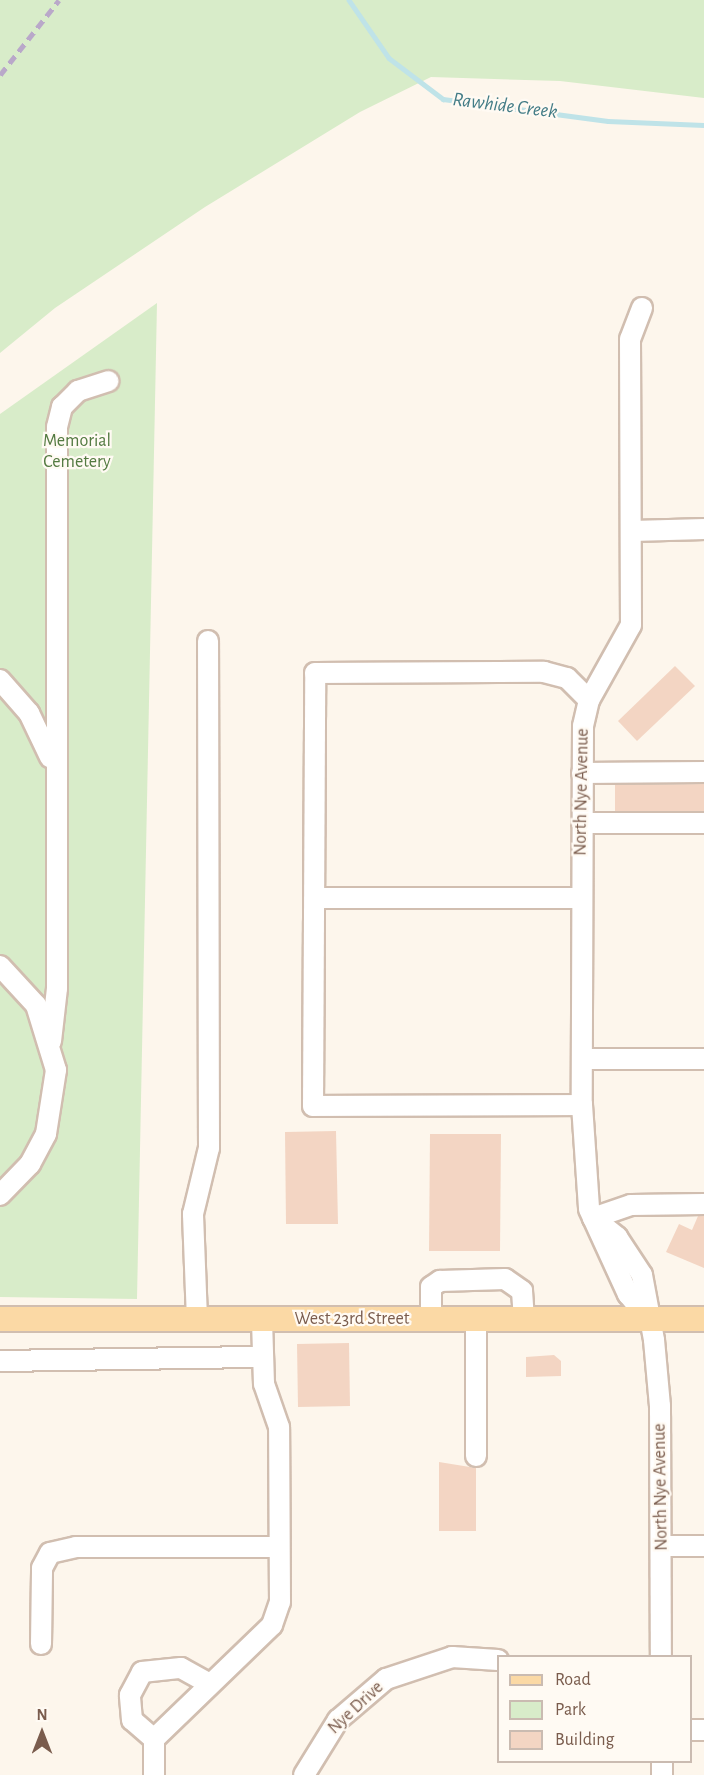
<!DOCTYPE html>
<html>
<head>
<meta charset="utf-8">
<style>
	body { margin:0 }
	#map { position:relative; width:704px; height:1775px; overflow:hidden; background:#fdf6ec; font-family:"Alegreya Sans",sans-serif }
	div>[style] { position:absolute }
	[style*='--x'] { left:calc(var(--x)*1px); top:calc(var(--y)*1px); width:calc(var(--w)*1px); rotate:calc(var(--a)*1deg) }
	.green>* { inset:0; background:#d8ecc9 }
	.stream>* { height:4.5px; margin:-2.25px; padding:0 2.25px; transform-origin:2.25px; border-radius:2.25px; background:#bfe3e8 }
	.building>* { inset:0; background:#f3d5c3 }
	.roads { filter:drop-shadow(2px 0 #d1beb0) drop-shadow(-2px 0 #d1beb0) drop-shadow(0 2px #d1beb0) drop-shadow(0 -2px #d1beb0) }
	.minor>* { height:20px; margin:-10px; padding:0 10px; transform-origin:10px; border-radius:10px; background:#fff }
	.major>* { height:24px; margin:-12px; padding:0 12px; transform-origin:12px; border-radius:12px; background:#fbd9a5 }
	.rail>* { height:4.5px; margin-top:-2.25px; transform-origin:0; background:repeating-linear-gradient(90deg,#b9a8c9 0 9px,transparent 0 15px) }
	span { translate:-50% -50%; white-space:nowrap; text-align:center; line-height:1.15; -webkit-text-stroke:4.5px #fffaf3; paint-order:stroke }
	.park-label { font-size:18px; color:#537a41 }
	.street-label { font-size:18px; color:#7a5c4d }
	.water-label { font-size:20px; color:#437c86; font-style:italic }
	.legend { position:absolute; left:497px; top:1655px; width:195px; height:108px; box-sizing:border-box; background:#fffaf3; border:2px solid #cabbb1; margin:0; padding:8px 10px; list-style:none; font-size:18px; color:#7a5c4d }
	.legend li { display:flex; align-items:center; gap:12px; height:30px }
	.legend b { width:30px; border:2px solid #cabbb1 }
	.north { position:absolute; left:12px; top:1703px; width:60px; height:60px; -webkit-text-stroke:4px #fffaf3; paint-order:stroke; rotate:0deg; font-size:16px; font-weight:700; line-height:24px; text-align:center; color:#7a5c4d }
	.north::after { content:''; display:block; margin:auto; width:21px; height:27px; background:#7a5c4d; clip-path:polygon(50% 0,100% 100%,50% 72%,0 100%) }
</style>
</head>
<body>
<div id="map">
	<div class="green">
		<div style="clip-path:polygon(0 0,704px 0,704px 98px,560px 81px,431px 77px,360px 112px,205px 207px,55px 308px,0 353px)"></div>
		<div style="clip-path:polygon(157px 303px,137px 1299px,0 1297px,0 414px)"></div>
	</div>
	<div class="stream">
		<div style="--x:349;--y:0;--w:70;--a:55.4"></div>
		<div style="--x:389;--y:58;--w:68;--a:37.2"></div>
		<div style="--x:443;--y:99;--w:166;--a:7.6"></div>
		<div style="--x:608;--y:121;--w:96;--a:2.4"></div>
	</div>
	<div class="building">
		<div style="clip-path:polygon(675px 666px,695px 686px,637px 741px,618px 721px)"></div>
		<div style="clip-path:polygon(704px 784px,704px 811px,615px 811px,615px 785px)"></div>
		<div style="clip-path:polygon(336px 1131px,338px 1224px,286px 1224px,285px 1132px)"></div>
		<div style="clip-path:polygon(430px 1134px,501px 1134px,500px 1251px,429px 1251px)"></div>
		<div style="clip-path:polygon(698px 1216px,704px 1216px,704px 1268px,666px 1252px,679px 1224px,692px 1230px)"></div>
		<div style="clip-path:polygon(349px 1343px,350px 1406px,298px 1407px,297px 1344px)"></div>
		<div style="clip-path:polygon(554px 1355px,561px 1361px,561px 1376px,526px 1377px,526px 1357px)"></div>
		<div style="clip-path:polygon(439px 1462px,476px 1468px,476px 1531px,439px 1531px)"></div>
	</div>
	<div class="roads">
		<div class="minor">
			<div style="--x:642;--y:308;--w:33;--a:111"></div>
			<div style="--x:630;--y:339;--w:286;--a:89.8"></div>
			<div style="--x:631;--y:625;--w:86;--a:119.2"></div>
			<div style="--x:589;--y:700;--w:27;--a:103"></div>
			<div style="--x:583;--y:726;--w:379;--a:90.2"></div>
			<div style="--x:582;--y:1105;--w:104;--a:86.1"></div>
			<div style="--x:589;--y:1209;--w:94;--a:65.4"></div>
			<div style="--x:628;--y:1294;--w:33;--a:50"></div>
			<div style="--x:633;--y:531;--w:71;--a:-1.6"></div>
			<div style="--x:0;--y:680;--w:44;--a:48.7"></div>
			<div style="--x:29;--y:713;--w:49;--a:64.5"></div>
			<div style="--x:582;--y:773;--w:122;--a:-0.5"></div>
			<div style="--x:582;--y:823;--w:122;--a:0"></div>
			<div style="--x:315;--y:898;--w:266;--a:0"></div>
			<div style="--x:0;--y:966;--w:53;--a:47.3"></div>
			<div style="--x:36;--y:1005;--w:68;--a:72.9"></div>
			<div style="--x:56;--y:1070;--w:65;--a:98.9"></div>
			<div style="--x:46;--y:1134;--w:34;--a:118"></div>
			<div style="--x:30;--y:1164;--w:43;--a:134.1"></div>
			<div style="--x:51;--y:1041;--w:53;--a:-83.5"></div>
			<div style="--x:57;--y:988;--w:561;--a:-90"></div>
			<div style="--x:57;--y:427;--w:21;--a:-76"></div>
			<div style="--x:62;--y:407;--w:23;--a:-45"></div>
			<div style="--x:78;--y:391;--w:32;--a:-18"></div>
			<div style="--x:582;--y:1059;--w:122;--a:0"></div>
			<div style="--x:582;--y:1105;--w:269;--a:179.8"></div>
			<div style="--x:313;--y:1106;--w:433;--a:-89.7"></div>
			<div style="--x:315;--y:673;--w:229;--a:-0.3"></div>
			<div style="--x:544;--y:672;--w:24;--a:15"></div>
			<div style="--x:567;--y:678;--w:31;--a:45"></div>
			<div style="--x:593;--y:1218;--w:31;--a:38"></div>
			<div style="--x:617;--y:1237;--w:45;--a:56.7"></div>
			<div style="--x:642;--y:1275;--w:66;--a:79.5"></div>
			<div style="--x:654;--y:1340;--w:66;--a:84.8"></div>
			<div style="--x:660;--y:1406;--w:250;--a:89.8"></div>
			<div style="--x:593;--y:1218;--w:40;--a:-18.9"></div>
			<div style="--x:631;--y:1205;--w:73;--a:-0.8"></div>
			<div style="--x:197;--y:1319;--w:105;--a:-92.2"></div>
			<div style="--x:193;--y:1214;--w:68;--a:-76.4"></div>
			<div style="--x:209;--y:1148;--w:507;--a:-90.11"></div>
			<div style="--x:431;--y:1319;--w:32;--a:-90"></div>
			<div style="--x:431;--y:1287;--w:11;--a:-34"></div>
			<div style="--x:440;--y:1281;--w:65;--a:-1.8"></div>
			<div style="--x:505;--y:1279;--w:21;--a:35"></div>
			<div style="--x:522;--y:1291;--w:28;--a:86"></div>
			<div style="--x:0;--y:1361;--w:261;--a:-0.9"></div>
			<div style="--x:476;--y:1456;--w:137;--a:-90"></div>
			<div style="--x:662;--y:1546;--w:42;--a:0"></div>
			<div style="--x:41;--y:1644;--w:76;--a:-89.2"></div>
			<div style="--x:42;--y:1568;--w:17;--a:-62"></div>
			<div style="--x:50;--y:1553;--w:27;--a:-13"></div>
			<div style="--x:76;--y:1547;--w:203;--a:0"></div>
			<div style="--x:690;--y:1730;--w:14;--a:0"></div>
			<div style="--x:154;--y:1739;--w:29;--a:-139"></div>
			<div style="--x:132;--y:1720;--w:25;--a:-95"></div>
			<div style="--x:130;--y:1695;--w:26;--a:-62"></div>
			<div style="--x:142;--y:1672;--w:39;--a:-6"></div>
			<div style="--x:181;--y:1668;--w:33;--a:29"></div>
			<div style="--x:662;--y:1762;--w:13;--a:90"></div>
			<div style="--x:154;--y:1775;--w:36;--a:-90"></div>
			<div style="--x:154;--y:1739;--w:164;--a:-44"></div>
			<div style="--x:272;--y:1625;--w:24;--a:-71"></div>
			<div style="--x:280;--y:1602;--w:175;--a:-90.3"></div>
			<div style="--x:279;--y:1427;--w:46;--a:-109.2"></div>
			<div style="--x:264;--y:1384;--w:65;--a:-91.8"></div>
			<div style="--x:304;--y:1775;--w:65;--a:-58.3"></div>
			<div style="--x:338;--y:1720;--w:63;--a:-40.5"></div>
			<div style="--x:386;--y:1679;--w:70;--a:-18.4"></div>
			<div style="--x:452;--y:1657;--w:46;--a:3.7"></div>
		</div>
		<div class="major">
			<div style="--x:0;--y:1319;--w:704;--a:0"></div>
		</div>
	</div>
	<div class="rail">
		<div style="--x:0;--y:75;--w:95;--a:-51.8"></div>
	</div>
	<div class="park-label">
		<span style="left:77px;top:452px">Memorial<br>Cemetery</span>
	</div>
	<div class="street-label">
		<span style="left:582px;top:792px;rotate:-89deg">North Nye Avenue</span>
		<span style="left:352px;top:1319px">West 23rd Street</span>
		<span style="left:661px;top:1487px;rotate:-91deg">North Nye Avenue</span>
		<span style="left:356px;top:1708px;rotate:-43deg">Nye Drive</span>
	</div>
	<div class="water-label">
		<span style="left:505px;top:106px;rotate:7deg">Rawhide Creek</span>
	</div>
	<ul class="legend">
	<li><b style="height:8px;background:#fbd9a5"></b>Road</li>
	<li><b style="height:16px;background:#d8ecc9"></b>Park</li>
	<li><b style="height:16px;background:#f3d5c3"></b>Building</li>
	</ul>
	<div class="north">N</div>
</div>
</body>
</html>
